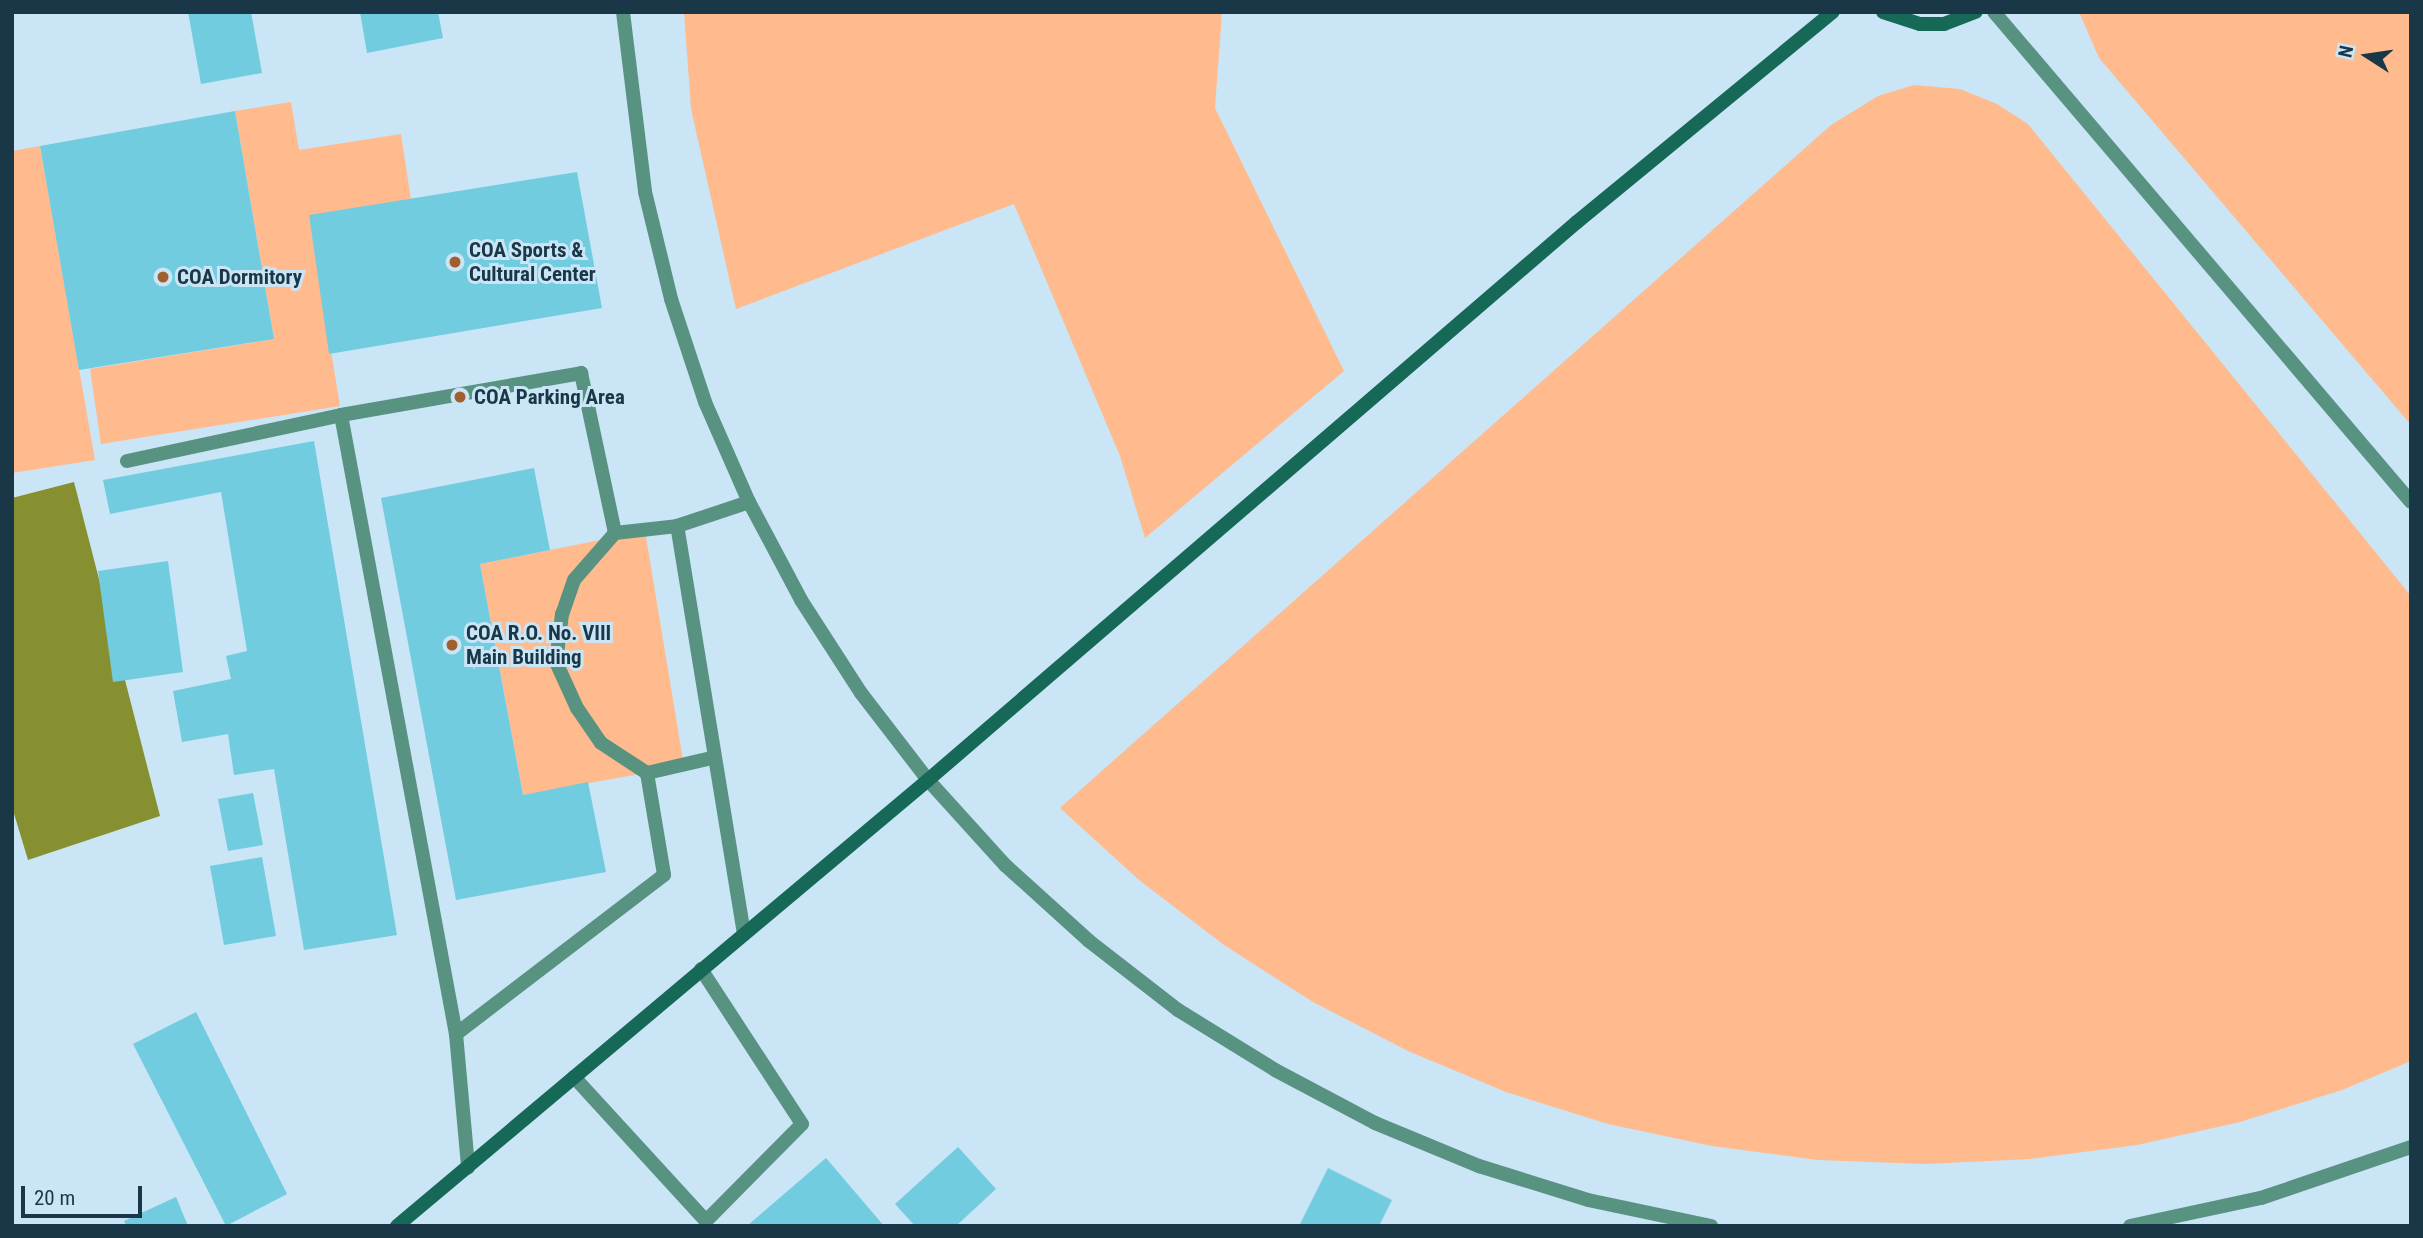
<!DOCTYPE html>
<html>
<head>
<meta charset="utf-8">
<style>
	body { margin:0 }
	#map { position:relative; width:2423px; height:1238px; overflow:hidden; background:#cae5f6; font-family:"Roboto Condensed",sans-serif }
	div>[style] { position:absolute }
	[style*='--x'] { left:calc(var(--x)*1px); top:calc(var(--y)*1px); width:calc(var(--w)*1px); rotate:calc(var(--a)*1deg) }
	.green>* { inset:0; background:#ffbb8e }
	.water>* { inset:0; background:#879030 }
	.building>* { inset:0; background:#72cce0 }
	.service>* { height:14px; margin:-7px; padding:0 7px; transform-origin:7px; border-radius:7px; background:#589382 }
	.tertiary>* { height:14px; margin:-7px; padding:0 7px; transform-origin:7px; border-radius:7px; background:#589382 }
	.secondary>* { height:14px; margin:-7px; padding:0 7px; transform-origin:7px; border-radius:7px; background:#176957 }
	.dots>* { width:19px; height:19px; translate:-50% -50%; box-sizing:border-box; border:4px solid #cae5f6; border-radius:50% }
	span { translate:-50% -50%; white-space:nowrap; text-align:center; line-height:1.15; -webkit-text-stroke:6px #cae5f6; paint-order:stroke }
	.poi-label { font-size:21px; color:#1a3747; font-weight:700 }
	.left { translate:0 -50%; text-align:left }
	.frame { position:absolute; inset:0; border:14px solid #1a3747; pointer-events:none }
	.north { position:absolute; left:2332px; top:21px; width:70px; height:70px; -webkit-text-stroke:5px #cae5f6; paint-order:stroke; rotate:282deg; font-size:19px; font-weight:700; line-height:28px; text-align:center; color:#1a3747 }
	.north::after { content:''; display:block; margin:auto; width:24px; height:32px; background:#1a3747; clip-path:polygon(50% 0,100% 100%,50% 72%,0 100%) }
	.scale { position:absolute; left:21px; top:1186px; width:121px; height:32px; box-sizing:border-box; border:4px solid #1a3747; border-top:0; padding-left:9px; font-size:21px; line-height:24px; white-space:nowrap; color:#1a3747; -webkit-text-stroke:5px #cae5f6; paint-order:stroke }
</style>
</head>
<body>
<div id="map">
	<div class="green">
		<div style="clip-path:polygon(684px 12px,1222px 12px,1215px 108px,1344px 371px,1145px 538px,1120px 456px,1014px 204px,736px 309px,691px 109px)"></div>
		<div style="clip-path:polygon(2079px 12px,2411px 12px,2411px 425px,2099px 58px)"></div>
		<div style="clip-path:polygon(1914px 85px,1960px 89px,1997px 104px,2028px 124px,2411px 596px,2411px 1061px,2342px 1090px,2240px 1122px,2137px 1145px,2031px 1159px,1924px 1164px,1818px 1160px,1712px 1146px,1608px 1124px,1506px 1092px,1408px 1051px,1313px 1002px,1224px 945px,1139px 880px,1060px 808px,1831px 125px,1878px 96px)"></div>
		<div style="clip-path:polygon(291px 102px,299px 150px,401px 134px,411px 200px,309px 216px,340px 406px,101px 444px,90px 369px,274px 339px,235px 111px)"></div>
		<div style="clip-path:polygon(40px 146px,95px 460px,12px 473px,12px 151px)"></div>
		<div style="clip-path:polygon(645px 531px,684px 766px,523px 795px,480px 564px)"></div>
	</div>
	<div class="water">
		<div style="clip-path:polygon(74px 482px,160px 816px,28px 860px,12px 807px,12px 498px)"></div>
	</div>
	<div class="building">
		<div style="clip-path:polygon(188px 12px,251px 12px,262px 73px,201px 84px)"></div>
		<div style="clip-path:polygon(360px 12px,438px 12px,443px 38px,367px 53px)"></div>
		<div style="clip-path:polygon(235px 111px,274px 339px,79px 370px,40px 146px)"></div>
		<div style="clip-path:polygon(577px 172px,602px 308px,329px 354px,309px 215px)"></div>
		<div style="clip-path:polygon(314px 441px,397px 935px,304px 950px,274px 769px,234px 775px,228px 734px,182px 742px,173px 691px,231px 679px,226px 656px,247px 651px,221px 492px,110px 514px,103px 480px)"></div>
		<div style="clip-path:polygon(534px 468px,550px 550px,480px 564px,523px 795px,588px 782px,606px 872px,456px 900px,381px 498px)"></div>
		<div style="clip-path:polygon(168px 561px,183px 672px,113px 682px,98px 571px)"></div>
		<div style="clip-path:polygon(253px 793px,263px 845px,228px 851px,218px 799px)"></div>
		<div style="clip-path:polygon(262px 857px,276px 936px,224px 945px,210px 866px)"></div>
		<div style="clip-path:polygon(196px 1012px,287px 1194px,226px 1226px,133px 1044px)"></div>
		<div style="clip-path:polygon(958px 1147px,996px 1189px,956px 1226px,915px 1226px,895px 1204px)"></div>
		<div style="clip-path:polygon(826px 1158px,884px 1226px,747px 1226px)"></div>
		<div style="clip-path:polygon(1328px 1168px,1392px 1200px,1379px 1226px,1299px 1226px)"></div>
		<div style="clip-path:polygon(176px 1197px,188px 1226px,126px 1226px,124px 1221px)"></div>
	</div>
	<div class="service">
		<div style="--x:341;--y:415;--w:244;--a:-9.9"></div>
		<div style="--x:581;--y:373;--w:164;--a:78"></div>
		<div style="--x:615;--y:533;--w:62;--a:131.1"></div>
		<div style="--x:574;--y:580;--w:36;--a:109"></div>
		<div style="--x:562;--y:614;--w:48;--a:97.1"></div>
		<div style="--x:556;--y:662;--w:51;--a:65.5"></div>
		<div style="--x:577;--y:708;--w:42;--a:55.6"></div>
		<div style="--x:601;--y:743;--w:55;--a:33.1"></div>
		<div style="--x:647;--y:773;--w:103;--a:80.5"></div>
		<div style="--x:664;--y:875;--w:262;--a:142.6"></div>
		<div style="--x:127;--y:461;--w:219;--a:-12.1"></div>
		<div style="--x:341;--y:415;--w:630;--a:79.48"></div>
		<div style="--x:456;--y:1034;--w:134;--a:84.8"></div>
		<div style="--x:615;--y:533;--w:62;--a:-6.4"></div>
		<div style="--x:647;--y:773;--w:67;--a:-13"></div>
		<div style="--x:744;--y:934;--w:413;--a:-99.3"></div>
		<div style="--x:677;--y:526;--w:76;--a:-18.4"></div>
		<div style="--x:574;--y:1077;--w:195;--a:47.5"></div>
		<div style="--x:706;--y:1221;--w:136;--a:-45.3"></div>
		<div style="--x:802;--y:1124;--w:185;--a:-123.1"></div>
	</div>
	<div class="tertiary">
		<div style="--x:623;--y:12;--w:181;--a:83"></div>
		<div style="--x:645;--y:192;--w:110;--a:76.3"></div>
		<div style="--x:671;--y:299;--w:108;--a:71.7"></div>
		<div style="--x:705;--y:402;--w:109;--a:66.3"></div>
		<div style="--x:749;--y:502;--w:111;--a:62"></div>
		<div style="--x:801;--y:600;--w:111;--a:57.2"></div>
		<div style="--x:861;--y:693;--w:110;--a:52.4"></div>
		<div style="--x:928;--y:780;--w:115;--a:47.8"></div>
		<div style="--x:1005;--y:865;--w:113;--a:42.1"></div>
		<div style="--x:1089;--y:941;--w:113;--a:37.8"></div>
		<div style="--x:1178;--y:1010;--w:114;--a:31.7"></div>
		<div style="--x:1275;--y:1070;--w:113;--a:27.9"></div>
		<div style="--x:1375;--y:1123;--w:113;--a:22.5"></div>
		<div style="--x:1479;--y:1166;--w:114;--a:17.3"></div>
		<div style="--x:1588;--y:1200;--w:126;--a:11.9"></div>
		<div style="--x:1994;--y:12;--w:643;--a:49.6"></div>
		<div style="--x:2130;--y:1226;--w:134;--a:-12.1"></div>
		<div style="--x:2261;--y:1198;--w:158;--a:-18.8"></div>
	</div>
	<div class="secondary">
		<div style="--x:1883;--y:12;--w:39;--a:18"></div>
		<div style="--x:1920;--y:24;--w:24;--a:0"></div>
		<div style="--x:1944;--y:24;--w:34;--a:-21"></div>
		<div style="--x:397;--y:1226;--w:693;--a:-40.03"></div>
		<div style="--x:928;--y:780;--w:856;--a:-40.69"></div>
		<div style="--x:1577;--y:222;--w:331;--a:-39.4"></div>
	</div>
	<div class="dots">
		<div style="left:455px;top:262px;background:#a25f2e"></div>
		<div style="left:163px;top:277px;background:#a25f2e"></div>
		<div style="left:460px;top:397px;background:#a25f2e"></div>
		<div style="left:452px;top:645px;background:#a25f2e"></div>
	</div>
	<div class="poi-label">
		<span class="left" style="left:469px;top:262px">COA Sports &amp;<br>Cultural Center</span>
		<span class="left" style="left:177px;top:277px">COA Dormitory</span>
		<span class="left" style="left:474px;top:397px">COA Parking Area</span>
		<span class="left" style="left:466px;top:645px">COA R.O. No. VIII<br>Main Building</span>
	</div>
	<div class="frame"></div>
	<div class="north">N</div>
	<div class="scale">20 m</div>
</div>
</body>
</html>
